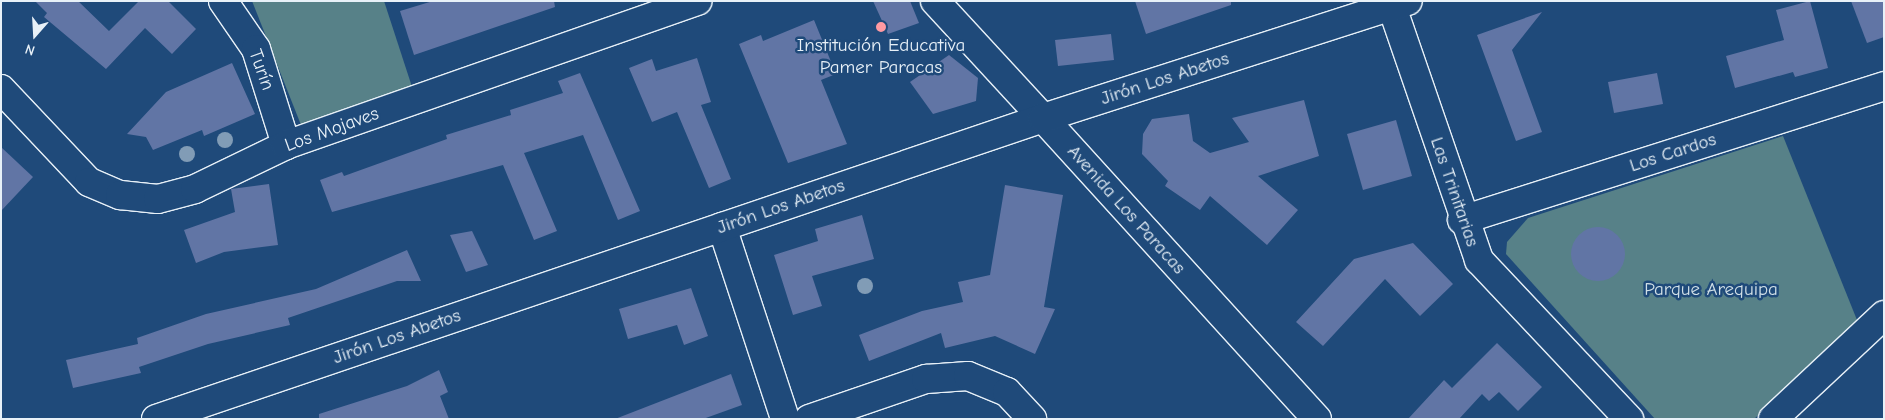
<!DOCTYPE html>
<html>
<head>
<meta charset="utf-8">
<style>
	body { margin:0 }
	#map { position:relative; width:1885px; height:420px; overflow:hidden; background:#1f4a7a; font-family:"Comic Neue",sans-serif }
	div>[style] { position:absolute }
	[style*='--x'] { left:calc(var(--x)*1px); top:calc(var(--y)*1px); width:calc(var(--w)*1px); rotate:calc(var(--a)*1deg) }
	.green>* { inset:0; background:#578188 }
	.building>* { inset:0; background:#6175a5 }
	.round { border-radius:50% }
	.roads { filter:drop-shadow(1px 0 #e8f1f8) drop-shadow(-1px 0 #e8f1f8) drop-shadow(0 1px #e8f1f8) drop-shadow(0 -1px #e8f1f8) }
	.minor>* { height:28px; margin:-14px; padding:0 14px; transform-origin:14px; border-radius:14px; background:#1f4a7a }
	.tertiary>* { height:28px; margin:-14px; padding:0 14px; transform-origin:14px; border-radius:14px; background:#1f4a7a }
	.trees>* { width:16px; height:16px; margin:-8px; border-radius:50%; background:#819cb6 }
	.dots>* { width:14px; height:14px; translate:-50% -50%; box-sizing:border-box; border:2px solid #1f4a7a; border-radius:50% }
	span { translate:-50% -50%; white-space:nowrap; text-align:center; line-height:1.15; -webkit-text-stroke:5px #1f4a7a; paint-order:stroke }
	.poi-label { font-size:19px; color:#e8f1f8 }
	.street-label { font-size:19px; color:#e8f1f8 }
	.park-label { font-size:19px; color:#d2e0e7 }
	.frame { position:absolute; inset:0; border:2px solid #e8f1f8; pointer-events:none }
	.north { position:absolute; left:10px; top:10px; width:50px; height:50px; -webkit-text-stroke:4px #1f4a7a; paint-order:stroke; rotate:199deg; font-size:14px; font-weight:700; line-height:20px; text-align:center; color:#e8f1f8 }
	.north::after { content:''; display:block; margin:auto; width:18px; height:22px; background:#e8f1f8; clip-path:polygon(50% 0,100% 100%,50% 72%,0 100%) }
</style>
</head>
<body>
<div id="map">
	<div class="green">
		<div style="clip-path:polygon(252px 1px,384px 1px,414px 93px,301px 125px)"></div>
		<div style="clip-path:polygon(1783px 136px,1859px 325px,1754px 419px,1655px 419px,1506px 254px,1507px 242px,1528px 218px)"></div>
	</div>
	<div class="building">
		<div style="clip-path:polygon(35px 1px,78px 1px,109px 31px,139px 1px,168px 1px,196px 29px,172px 54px,145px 28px,106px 69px,44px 17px,47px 13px)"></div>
		<div style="clip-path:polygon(433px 1px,554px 1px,555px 7px,414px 55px,400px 11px)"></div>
		<div style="clip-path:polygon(873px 1px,910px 1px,919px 23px,888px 34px)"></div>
		<div style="clip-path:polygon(1135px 1px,1231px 1px,1231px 5px,1146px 34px)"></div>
		<div style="clip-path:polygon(1810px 1px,1828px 68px,1795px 77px,1793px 72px,1735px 88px,1726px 56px,1784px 40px,1776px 10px)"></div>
		<div style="clip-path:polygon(1851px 1px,1884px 1px,1884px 37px,1867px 43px)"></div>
		<div style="clip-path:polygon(1542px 12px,1512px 50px,1542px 132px,1516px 141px,1477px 35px)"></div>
		<div style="clip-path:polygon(814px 20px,836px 74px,821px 80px,847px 144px,788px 163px,739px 44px,761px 35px,763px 41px)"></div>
		<div style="clip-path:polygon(1111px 34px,1114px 60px,1058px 66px,1055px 40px)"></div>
		<div style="clip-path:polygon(949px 55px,978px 78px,976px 101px,933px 114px,910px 82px)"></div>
		<div style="clip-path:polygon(697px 58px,711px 102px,701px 105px,731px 179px,709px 188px,677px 112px,652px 122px,629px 68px,652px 59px,656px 71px)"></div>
		<div style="clip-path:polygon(232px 63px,255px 114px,204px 136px,202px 130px,153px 150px,146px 137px,127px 134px,166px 92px)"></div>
		<div style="clip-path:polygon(580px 73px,640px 211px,618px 220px,583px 135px,524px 153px,557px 231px,534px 240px,503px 165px,332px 212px,320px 180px,342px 172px,344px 176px,447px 139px,446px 135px,511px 115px,510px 110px,563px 93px,558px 81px)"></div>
		<div style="clip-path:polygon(1657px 73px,1663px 104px,1614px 113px,1608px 82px)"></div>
		<div style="clip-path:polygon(1304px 100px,1319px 156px,1258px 176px,1298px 210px,1267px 245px,1210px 196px,1200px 210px,1165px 186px,1168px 181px,1142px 154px,1143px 134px,1152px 119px,1189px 114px,1193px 141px,1210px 153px,1249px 142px,1232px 118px)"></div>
		<div style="clip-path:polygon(1396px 120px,1412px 176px,1363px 190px,1347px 134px)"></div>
		<div style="clip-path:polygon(1px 147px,33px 177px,1px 211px)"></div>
		<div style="clip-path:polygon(269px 184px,278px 245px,224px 252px,196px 263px,184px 230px,235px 212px,231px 189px)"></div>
		<div style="clip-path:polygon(1005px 185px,1063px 195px,1044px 307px,1055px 309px,1035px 354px,995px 336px,945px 348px,941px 333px,869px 361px,859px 335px,922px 311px,963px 302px,958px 282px,990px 275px)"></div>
		<div style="clip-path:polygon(862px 215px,874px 259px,812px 276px,822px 306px,793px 315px,774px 255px,818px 241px,815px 229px)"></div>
		<div class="round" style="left:1571px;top:227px;width:54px;height:54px"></div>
		<div style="clip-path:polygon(472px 231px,488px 265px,466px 272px,450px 235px)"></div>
		<div style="clip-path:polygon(1413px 243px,1453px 284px,1420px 316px,1385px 279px,1323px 346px,1296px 322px,1354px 259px)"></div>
		<div style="clip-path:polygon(407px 250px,421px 281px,397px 281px,288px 318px,290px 325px,208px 344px,139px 367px,141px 373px,73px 388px,66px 360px,138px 344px,137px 338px,206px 314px,316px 289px)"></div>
		<div style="clip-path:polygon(691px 288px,708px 336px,684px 345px,677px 325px,628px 339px,619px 309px)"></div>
		<div style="clip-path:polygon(1497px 343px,1542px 387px,1518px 411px,1499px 392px,1489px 401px,1482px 394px,1459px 419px,1408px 419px,1444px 380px,1452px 388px)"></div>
		<div style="clip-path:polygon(439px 370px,448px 392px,440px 396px,449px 419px,319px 419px,319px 414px,407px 386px)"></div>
		<div style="clip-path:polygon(731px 374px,742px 405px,703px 419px,615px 419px)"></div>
	</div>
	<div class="roads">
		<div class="minor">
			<div style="--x:223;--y:1;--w:58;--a:55.5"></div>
			<div style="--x:256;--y:49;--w:101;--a:72.6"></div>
			<div style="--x:935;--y:1;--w:159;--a:47.3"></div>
			<div style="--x:1392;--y:7;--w:268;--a:71"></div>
			<div style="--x:1479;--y:260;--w:219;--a:46.7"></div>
			<div style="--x:1;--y:89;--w:128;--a:46.6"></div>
			<div style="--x:89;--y:182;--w:34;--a:23"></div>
			<div style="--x:120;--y:195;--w:38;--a:6"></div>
			<div style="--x:158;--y:199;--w:38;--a:-15"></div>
			<div style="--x:195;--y:189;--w:101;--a:-25.8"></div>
			<div style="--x:286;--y:145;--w:436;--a:-19.3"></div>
			<div style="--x:1462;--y:220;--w:443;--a:-17.6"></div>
			<div style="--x:722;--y:227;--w:202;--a:71.8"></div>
			<div style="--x:809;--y:419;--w:124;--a:-18.9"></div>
			<div style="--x:926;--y:379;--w:42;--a:-4.1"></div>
			<div style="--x:968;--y:376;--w:42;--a:22.3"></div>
			<div style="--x:1007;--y:392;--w:37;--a:47"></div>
			<div style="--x:1773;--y:419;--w:152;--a:-43.1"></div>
		</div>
		<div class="tertiary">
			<div style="--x:1043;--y:118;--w:407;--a:47.7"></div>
			<div style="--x:156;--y:419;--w:937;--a:-18.74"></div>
			<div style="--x:1043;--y:118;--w:383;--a:-17.8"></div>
		</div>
	</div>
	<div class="trees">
		<div style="left:225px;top:140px"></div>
		<div style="left:187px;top:154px"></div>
		<div style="left:865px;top:286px"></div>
	</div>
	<div class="dots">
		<div style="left:881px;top:27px;background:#ff9aa2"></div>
	</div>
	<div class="poi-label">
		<span style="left:881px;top:57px">Institución Educativa<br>Pamer Paracas</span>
	</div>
	<div class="street-label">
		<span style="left:261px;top:70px;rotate:70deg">Turín</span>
		<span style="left:1165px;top:79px;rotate:-18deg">Jirón Los Abetos</span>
		<span style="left:332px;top:130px;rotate:-20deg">Los Mojaves</span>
		<span style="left:1673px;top:153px;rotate:-18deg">Los Cardos</span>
		<span style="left:1454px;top:192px;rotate:71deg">Las Trinitarias</span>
		<span style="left:781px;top:207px;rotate:-19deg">Jirón Los Abetos</span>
		<span style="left:1126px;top:210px;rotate:48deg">Avenida Los Paracas</span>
		<span style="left:397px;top:337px;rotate:-19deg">Jirón Los Abetos</span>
	</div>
	<div class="park-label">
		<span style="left:1711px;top:290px">Parque Arequipa</span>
	</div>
	<div class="frame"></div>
	<div class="north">N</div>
</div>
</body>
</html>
